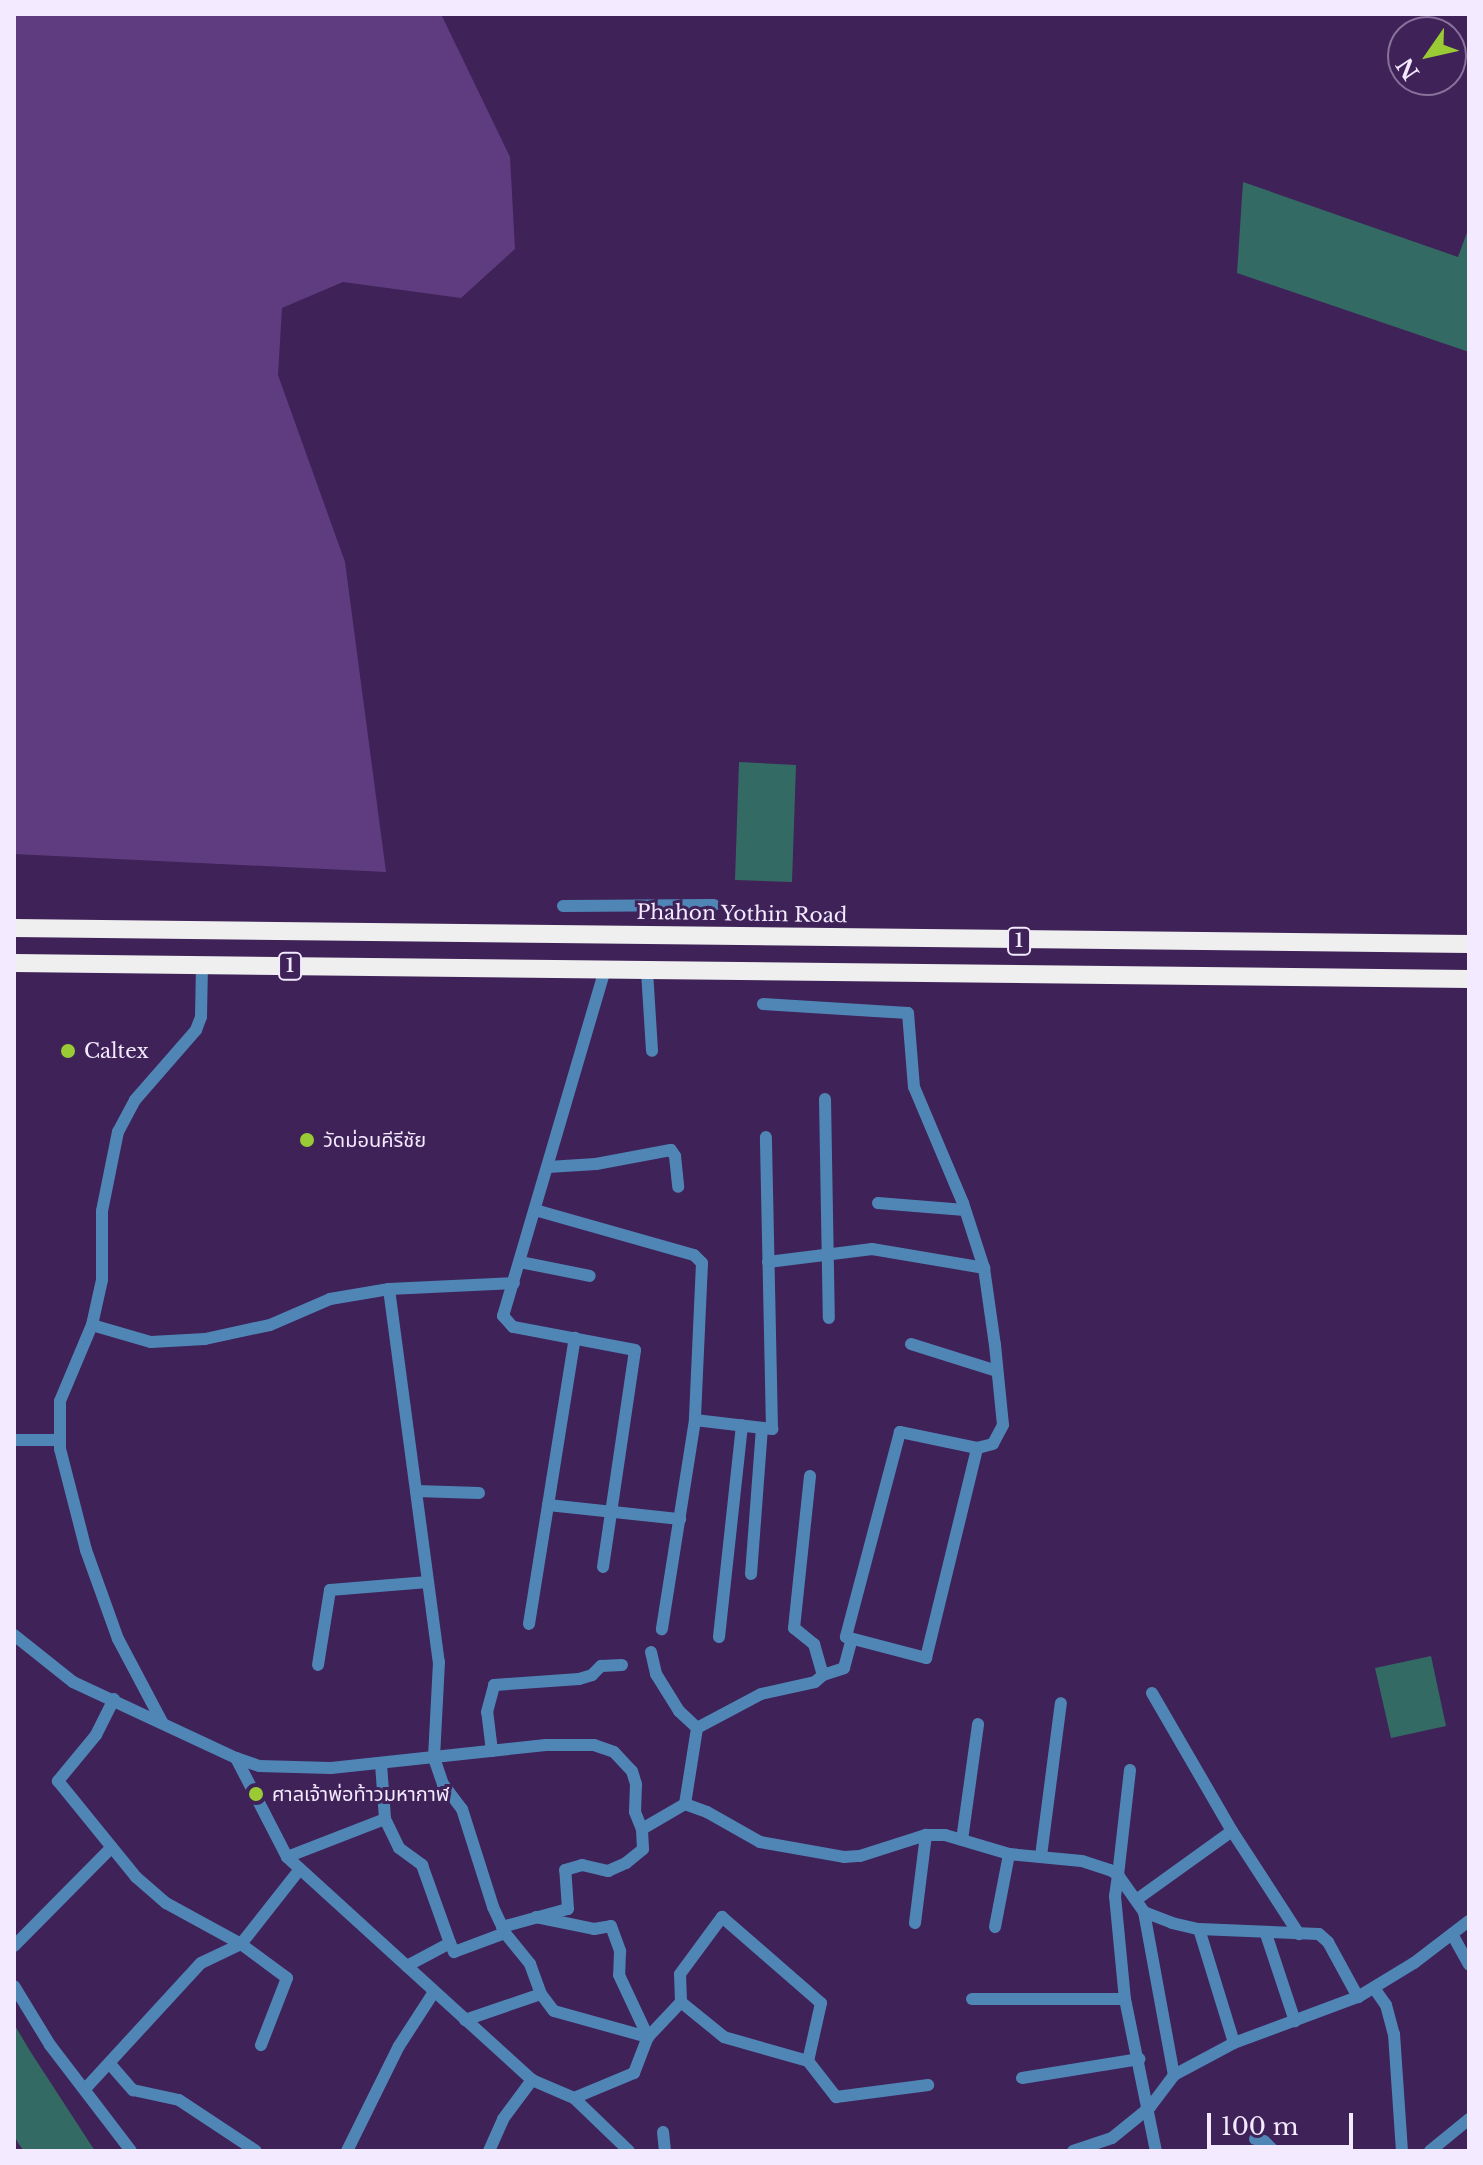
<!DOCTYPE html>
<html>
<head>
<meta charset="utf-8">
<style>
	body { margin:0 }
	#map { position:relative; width:1483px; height:2165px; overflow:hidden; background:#3f2258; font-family:"Libre Baskerville","Noto Sans Thai",serif }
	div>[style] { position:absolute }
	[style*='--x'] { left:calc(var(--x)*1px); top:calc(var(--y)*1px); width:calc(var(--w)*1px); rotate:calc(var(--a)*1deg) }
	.green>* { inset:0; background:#5f3c7f }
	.water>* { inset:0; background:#346a64 }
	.minor>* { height:12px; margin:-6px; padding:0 6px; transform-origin:6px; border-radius:6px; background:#5086b6 }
	.highway>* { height:18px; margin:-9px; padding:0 9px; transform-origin:9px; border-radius:9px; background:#efefef }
	.dots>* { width:22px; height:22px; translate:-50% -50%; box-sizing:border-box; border:4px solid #3f2258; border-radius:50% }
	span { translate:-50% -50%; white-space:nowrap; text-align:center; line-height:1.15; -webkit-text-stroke:6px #3f2258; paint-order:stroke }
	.shield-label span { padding:2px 6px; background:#3f2258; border:2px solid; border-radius:6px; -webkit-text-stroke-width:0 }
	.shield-label { font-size:18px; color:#f3eaff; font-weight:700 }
	.street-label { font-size:20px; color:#f3eaff }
	.poi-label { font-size:20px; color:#f3eaff }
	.left { translate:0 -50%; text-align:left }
	.frame { position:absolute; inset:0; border:16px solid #f3eaff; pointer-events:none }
	.north { position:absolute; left:1387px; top:16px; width:80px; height:80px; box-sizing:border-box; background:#3f2258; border:2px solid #87729b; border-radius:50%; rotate:236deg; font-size:22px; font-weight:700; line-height:32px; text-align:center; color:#f3eaff }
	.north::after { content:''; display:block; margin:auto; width:28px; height:36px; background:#9acb34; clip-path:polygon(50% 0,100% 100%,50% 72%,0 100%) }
	.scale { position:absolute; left:1207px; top:2113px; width:146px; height:36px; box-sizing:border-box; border:4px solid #f3eaff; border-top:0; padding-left:10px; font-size:24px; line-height:28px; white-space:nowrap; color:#f3eaff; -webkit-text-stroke:6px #3f2258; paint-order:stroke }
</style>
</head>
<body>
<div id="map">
	<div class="green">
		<div style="clip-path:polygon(14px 14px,441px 14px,510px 157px,515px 249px,461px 298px,343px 282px,282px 308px,278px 375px,345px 562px,386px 872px,14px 854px)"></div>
	</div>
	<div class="water">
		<div style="clip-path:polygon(1243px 182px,1458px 257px,1469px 227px,1469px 352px,1237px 273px)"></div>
		<div style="clip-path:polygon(739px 762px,796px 765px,792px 882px,735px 880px)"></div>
		<div style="clip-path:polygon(1431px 1656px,1446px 1726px,1391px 1738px,1375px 1668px)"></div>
		<div style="clip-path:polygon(14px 2024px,30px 2051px,95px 2151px,24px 2151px,18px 2143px,14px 2135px)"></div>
	</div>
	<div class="minor">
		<div style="--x:563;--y:906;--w:151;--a:-0.4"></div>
		<div style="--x:647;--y:971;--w:80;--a:86.4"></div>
		<div style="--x:763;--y:1004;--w:145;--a:3.6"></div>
		<div style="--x:908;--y:1013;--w:74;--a:85.4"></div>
		<div style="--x:914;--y:1087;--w:126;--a:67.1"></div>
		<div style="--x:963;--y:1203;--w:68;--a:72.1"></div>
		<div style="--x:984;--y:1268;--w:78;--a:81.9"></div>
		<div style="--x:995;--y:1345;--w:80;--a:84.3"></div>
		<div style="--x:1003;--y:1425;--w:21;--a:118"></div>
		<div style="--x:993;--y:1444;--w:16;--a:166"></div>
		<div style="--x:977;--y:1448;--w:79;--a:-168.3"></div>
		<div style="--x:900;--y:1432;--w:212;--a:104.8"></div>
		<div style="--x:846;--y:1637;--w:83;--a:14.7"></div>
		<div style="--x:926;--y:1658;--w:216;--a:-76.3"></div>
		<div style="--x:825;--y:1099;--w:219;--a:89"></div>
		<div style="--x:548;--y:1167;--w:48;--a:-3.6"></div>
		<div style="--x:596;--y:1164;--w:76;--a:-10.6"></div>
		<div style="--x:671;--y:1150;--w:7;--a:56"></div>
		<div style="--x:675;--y:1156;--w:31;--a:84"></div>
		<div style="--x:878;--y:1203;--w:87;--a:4.6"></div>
		<div style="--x:535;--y:1210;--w:165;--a:15.8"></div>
		<div style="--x:694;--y:1255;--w:11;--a:45"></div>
		<div style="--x:702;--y:1263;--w:157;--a:92.6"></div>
		<div style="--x:695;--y:1420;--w:212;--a:99"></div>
		<div style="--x:520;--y:1262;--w:71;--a:11.3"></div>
		<div style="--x:768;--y:1262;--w:105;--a:-7.1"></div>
		<div style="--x:872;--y:1249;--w:114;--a:9.6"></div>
		<div style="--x:389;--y:1289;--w:376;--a:82.4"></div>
		<div style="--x:439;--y:1662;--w:96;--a:93"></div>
		<div style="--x:434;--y:1758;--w:28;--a:71"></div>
		<div style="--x:443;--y:1784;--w:31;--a:53"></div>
		<div style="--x:462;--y:1809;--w:103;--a:72.4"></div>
		<div style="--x:493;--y:1907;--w:29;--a:65"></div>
		<div style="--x:505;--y:1933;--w:40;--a:51"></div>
		<div style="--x:530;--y:1964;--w:32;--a:70"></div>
		<div style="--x:541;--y:1994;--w:21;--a:53"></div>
		<div style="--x:554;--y:2011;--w:98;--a:15.5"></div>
		<div style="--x:92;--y:1325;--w:61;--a:16.1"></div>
		<div style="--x:151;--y:1342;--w:54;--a:-3.2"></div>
		<div style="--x:205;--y:1339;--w:66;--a:-12.2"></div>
		<div style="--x:270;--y:1325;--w:65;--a:-23.4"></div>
		<div style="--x:330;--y:1299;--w:60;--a:-9.6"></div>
		<div style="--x:389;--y:1289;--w:125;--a:-2.7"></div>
		<div style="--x:911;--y:1344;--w:90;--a:17.4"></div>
		<div style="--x:695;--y:1420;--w:78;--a:6.7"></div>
		<div style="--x:772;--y:1429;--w:292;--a:-91.2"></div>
		<div style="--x:14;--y:1440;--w:46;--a:0"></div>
		<div style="--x:810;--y:1476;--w:153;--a:96"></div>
		<div style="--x:794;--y:1628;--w:26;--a:39"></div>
		<div style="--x:814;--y:1644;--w:32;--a:74"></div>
		<div style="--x:416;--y:1491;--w:63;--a:1.8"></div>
		<div style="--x:548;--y:1505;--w:133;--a:6.1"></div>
		<div style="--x:603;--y:1567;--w:219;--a:-81.6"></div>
		<div style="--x:635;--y:1350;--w:124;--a:-169.3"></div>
		<div style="--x:513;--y:1327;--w:15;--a:-132"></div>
		<div style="--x:503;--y:1316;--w:361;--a:-73.6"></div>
		<div style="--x:751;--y:1574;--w:146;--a:-85.7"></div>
		<div style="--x:529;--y:1624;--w:290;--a:-80.9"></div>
		<div style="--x:14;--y:1635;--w:75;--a:38.5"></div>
		<div style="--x:73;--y:1682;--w:180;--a:25"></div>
		<div style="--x:236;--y:1758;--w:111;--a:62.7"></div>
		<div style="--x:287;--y:1857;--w:331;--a:42.3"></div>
		<div style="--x:532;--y:2080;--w:46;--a:23.2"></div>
		<div style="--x:574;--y:2098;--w:76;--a:43.9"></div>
		<div style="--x:719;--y:1637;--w:213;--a:-83.8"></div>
		<div style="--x:651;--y:1652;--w:23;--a:77"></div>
		<div style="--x:656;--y:1674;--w:44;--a:58.1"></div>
		<div style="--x:679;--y:1711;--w:25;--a:43"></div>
		<div style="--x:318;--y:1665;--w:76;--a:-80.9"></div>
		<div style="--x:330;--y:1590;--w:98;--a:-4.7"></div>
		<div style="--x:1152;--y:1693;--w:160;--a:59.9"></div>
		<div style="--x:1232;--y:1831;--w:123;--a:57"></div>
		<div style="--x:114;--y:1699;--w:40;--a:116.6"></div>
		<div style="--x:96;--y:1735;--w:60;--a:129.6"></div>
		<div style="--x:58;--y:1781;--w:124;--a:50.9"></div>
		<div style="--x:136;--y:1877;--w:40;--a:41"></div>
		<div style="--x:166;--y:1903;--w:85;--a:28.7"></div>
		<div style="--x:241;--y:1944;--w:57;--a:36.5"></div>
		<div style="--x:287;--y:1978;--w:72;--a:111.2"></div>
		<div style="--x:162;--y:1722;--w:94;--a:-117.9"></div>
		<div style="--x:118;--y:1639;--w:95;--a:-109.8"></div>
		<div style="--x:86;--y:1550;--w:104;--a:-104.4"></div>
		<div style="--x:60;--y:1449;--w:48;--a:-90"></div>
		<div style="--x:60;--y:1401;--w:82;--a:-67.2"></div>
		<div style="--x:92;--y:1325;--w:46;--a:-77.5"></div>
		<div style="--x:102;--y:1280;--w:69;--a:-90"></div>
		<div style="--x:102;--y:1211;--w:81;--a:-78.6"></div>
		<div style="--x:118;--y:1132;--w:36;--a:-62"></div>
		<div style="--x:135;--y:1100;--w:93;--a:-48.9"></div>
		<div style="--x:196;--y:1030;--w:14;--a:-69"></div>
		<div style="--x:201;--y:1017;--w:52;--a:-88.9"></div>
		<div style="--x:492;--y:1751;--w:39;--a:-97"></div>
		<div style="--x:487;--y:1712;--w:28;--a:-75"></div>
		<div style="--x:494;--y:1685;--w:85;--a:-4"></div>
		<div style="--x:579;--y:1679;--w:14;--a:-17"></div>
		<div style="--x:592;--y:1675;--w:13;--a:-45"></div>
		<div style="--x:601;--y:1666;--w:21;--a:-3"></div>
		<div style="--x:236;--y:1758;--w:24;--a:19"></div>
		<div style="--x:259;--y:1766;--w:72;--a:1.6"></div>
		<div style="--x:331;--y:1768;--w:216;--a:-6.1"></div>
		<div style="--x:546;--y:1745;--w:48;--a:0"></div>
		<div style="--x:594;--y:1745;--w:21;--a:19"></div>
		<div style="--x:614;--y:1752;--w:26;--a:47"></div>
		<div style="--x:632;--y:1771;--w:14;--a:73"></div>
		<div style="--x:636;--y:1784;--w:28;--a:92"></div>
		<div style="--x:635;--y:1812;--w:18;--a:68"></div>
		<div style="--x:642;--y:1829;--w:50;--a:-30.2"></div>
		<div style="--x:685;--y:1804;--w:23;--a:20"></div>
		<div style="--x:707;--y:1812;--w:61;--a:29.5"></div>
		<div style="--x:760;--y:1842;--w:85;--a:10.1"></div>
		<div style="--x:844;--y:1857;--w:16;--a:-4"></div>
		<div style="--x:860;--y:1856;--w:69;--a:-17.7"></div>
		<div style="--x:926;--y:1835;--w:19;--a:0"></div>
		<div style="--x:945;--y:1835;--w:67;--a:16.5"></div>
		<div style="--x:1009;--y:1854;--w:73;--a:5.5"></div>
		<div style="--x:1082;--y:1861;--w:29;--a:18"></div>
		<div style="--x:1110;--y:1870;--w:9;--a:32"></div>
		<div style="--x:1118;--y:1875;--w:21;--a:98"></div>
		<div style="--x:1115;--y:1896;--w:103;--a:84.5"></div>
		<div style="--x:1125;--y:1999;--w:155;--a:78.5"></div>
		<div style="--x:381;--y:1764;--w:55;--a:85.8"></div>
		<div style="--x:1130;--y:1770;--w:106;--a:96.5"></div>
		<div style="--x:1118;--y:1875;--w:45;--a:54.9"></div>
		<div style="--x:1144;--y:1912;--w:30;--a:21"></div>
		<div style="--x:1172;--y:1923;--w:28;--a:13"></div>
		<div style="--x:1199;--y:1929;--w:120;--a:2.4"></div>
		<div style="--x:1319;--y:1934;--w:12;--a:42"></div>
		<div style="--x:1328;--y:1942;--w:63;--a:61.4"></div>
		<div style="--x:685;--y:1804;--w:77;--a:-81"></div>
		<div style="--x:697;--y:1728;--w:72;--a:-28"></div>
		<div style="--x:761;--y:1694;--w:55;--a:-12.5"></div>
		<div style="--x:815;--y:1682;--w:11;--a:-41"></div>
		<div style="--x:823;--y:1675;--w:22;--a:-18"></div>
		<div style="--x:844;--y:1668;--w:30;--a:-75"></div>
		<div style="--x:962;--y:1840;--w:117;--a:-82.1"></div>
		<div style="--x:1041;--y:1856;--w:154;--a:-82.6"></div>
		<div style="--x:287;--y:1857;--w:105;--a:-21.2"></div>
		<div style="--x:385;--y:1819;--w:32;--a:64"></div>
		<div style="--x:399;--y:1848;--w:29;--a:36"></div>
		<div style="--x:422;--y:1865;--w:83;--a:70.3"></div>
		<div style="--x:450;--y:1943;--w:49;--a:151.9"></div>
		<div style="--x:1136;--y:1900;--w:118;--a:-35.7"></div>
		<div style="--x:1144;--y:1912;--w:166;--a:79.6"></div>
		<div style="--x:536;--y:1917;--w:59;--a:11.7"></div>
		<div style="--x:594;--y:1929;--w:17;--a:-10"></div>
		<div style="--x:611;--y:1926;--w:27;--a:70"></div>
		<div style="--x:620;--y:1951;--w:24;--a:92"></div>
		<div style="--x:619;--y:1975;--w:68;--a:64.9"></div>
		<div style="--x:915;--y:1923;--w:89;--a:-82.9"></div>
		<div style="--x:502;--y:1927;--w:68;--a:-15.3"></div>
		<div style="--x:568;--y:1909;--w:39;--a:-94"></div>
		<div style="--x:565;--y:1870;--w:18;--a:-16"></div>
		<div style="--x:582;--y:1865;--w:27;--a:13"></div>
		<div style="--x:608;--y:1871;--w:20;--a:-24"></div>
		<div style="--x:626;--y:1863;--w:22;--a:-39"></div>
		<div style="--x:643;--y:1849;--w:20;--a:-93"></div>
		<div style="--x:995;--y:1927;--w:74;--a:-79.1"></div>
		<div style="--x:1199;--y:1929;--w:119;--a:72.9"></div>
		<div style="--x:1266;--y:1934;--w:92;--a:71.6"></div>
		<div style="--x:1452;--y:1934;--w:35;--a:61"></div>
		<div style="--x:450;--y:1943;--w:10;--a:66"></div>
		<div style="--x:454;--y:1952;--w:54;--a:-20.4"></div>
		<div style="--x:14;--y:1946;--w:139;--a:-45.3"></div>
		<div style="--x:14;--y:1986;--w:69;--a:58.6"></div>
		<div style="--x:50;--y:2045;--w:133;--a:52.6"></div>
		<div style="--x:1374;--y:1988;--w:21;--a:55"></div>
		<div style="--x:1386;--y:2005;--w:30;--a:75"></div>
		<div style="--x:1394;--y:2034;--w:117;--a:86.1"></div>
		<div style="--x:972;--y:1999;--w:153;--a:0"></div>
		<div style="--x:465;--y:2020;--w:80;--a:-18.9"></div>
		<div style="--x:808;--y:2061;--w:46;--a:52.1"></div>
		<div style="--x:836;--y:2097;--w:93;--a:-7.4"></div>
		<div style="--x:110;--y:2064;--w:35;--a:49"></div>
		<div style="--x:133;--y:2090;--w:47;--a:12.3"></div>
		<div style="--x:179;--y:2100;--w:92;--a:33.5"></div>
		<div style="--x:1022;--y:2078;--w:119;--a:-9.2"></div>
		<div style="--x:85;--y:2089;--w:171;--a:-47.4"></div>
		<div style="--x:201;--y:1963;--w:44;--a:-25.4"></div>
		<div style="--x:241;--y:1944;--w:95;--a:-51.8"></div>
		<div style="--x:574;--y:2098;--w:65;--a:-22.6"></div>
		<div style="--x:634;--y:2073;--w:39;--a:-69"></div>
		<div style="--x:648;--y:2037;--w:48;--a:-46.7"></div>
		<div style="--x:681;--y:2002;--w:28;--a:-92"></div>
		<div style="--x:680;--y:1974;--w:71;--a:-53.6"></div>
		<div style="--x:722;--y:1917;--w:131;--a:41"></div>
		<div style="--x:821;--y:2003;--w:59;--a:102.6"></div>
		<div style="--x:808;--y:2061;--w:87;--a:-164.1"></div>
		<div style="--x:724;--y:2037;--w:55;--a:-140.9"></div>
		<div style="--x:663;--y:2132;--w:19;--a:84"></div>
		<div style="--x:1255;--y:2139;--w:9;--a:13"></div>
		<div style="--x:1264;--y:2141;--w:14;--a:45"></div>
		<div style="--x:347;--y:2151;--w:117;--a:-63.7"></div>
		<div style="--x:399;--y:2046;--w:64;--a:-57.1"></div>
		<div style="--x:489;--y:2151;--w:35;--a:-66"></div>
		<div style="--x:503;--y:2119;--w:49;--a:-53.4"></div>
		<div style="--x:1073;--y:2151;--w:41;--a:-18.4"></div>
		<div style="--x:1112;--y:2138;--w:49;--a:-39.2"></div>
		<div style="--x:1150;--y:2107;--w:40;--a:-53"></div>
		<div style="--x:1174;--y:2075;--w:68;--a:-28.1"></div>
		<div style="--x:1234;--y:2043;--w:132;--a:-20.4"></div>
		<div style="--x:1358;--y:1997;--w:66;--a:-31.3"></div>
		<div style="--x:1414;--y:1963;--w:69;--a:-37.4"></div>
		<div style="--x:1430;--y:2151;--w:50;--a:-39.4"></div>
	</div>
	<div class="highway">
		<div style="--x:14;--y:928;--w:1455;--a:0.63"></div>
		<div style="--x:14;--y:963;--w:1455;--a:0.63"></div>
	</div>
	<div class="dots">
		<div style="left:68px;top:1051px;background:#9acb34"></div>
		<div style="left:307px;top:1140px;background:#9acb34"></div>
		<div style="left:256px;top:1794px;background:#9acb34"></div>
	</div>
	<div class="shield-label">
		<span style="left:1019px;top:941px">1</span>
		<span style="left:290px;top:966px">1</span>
	</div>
	<div class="street-label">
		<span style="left:742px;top:914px;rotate:1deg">Phahon Yothin Road</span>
	</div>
	<div class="poi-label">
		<span class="left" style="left:84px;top:1051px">Caltex</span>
		<span class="left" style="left:323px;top:1140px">วัดม่อนคีรีชัย</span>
		<span class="left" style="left:272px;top:1794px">ศาลเจ้าพ่อท้าวมหากาฬ</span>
	</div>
	<div class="frame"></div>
	<div class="north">N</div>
	<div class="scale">100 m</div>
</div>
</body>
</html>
